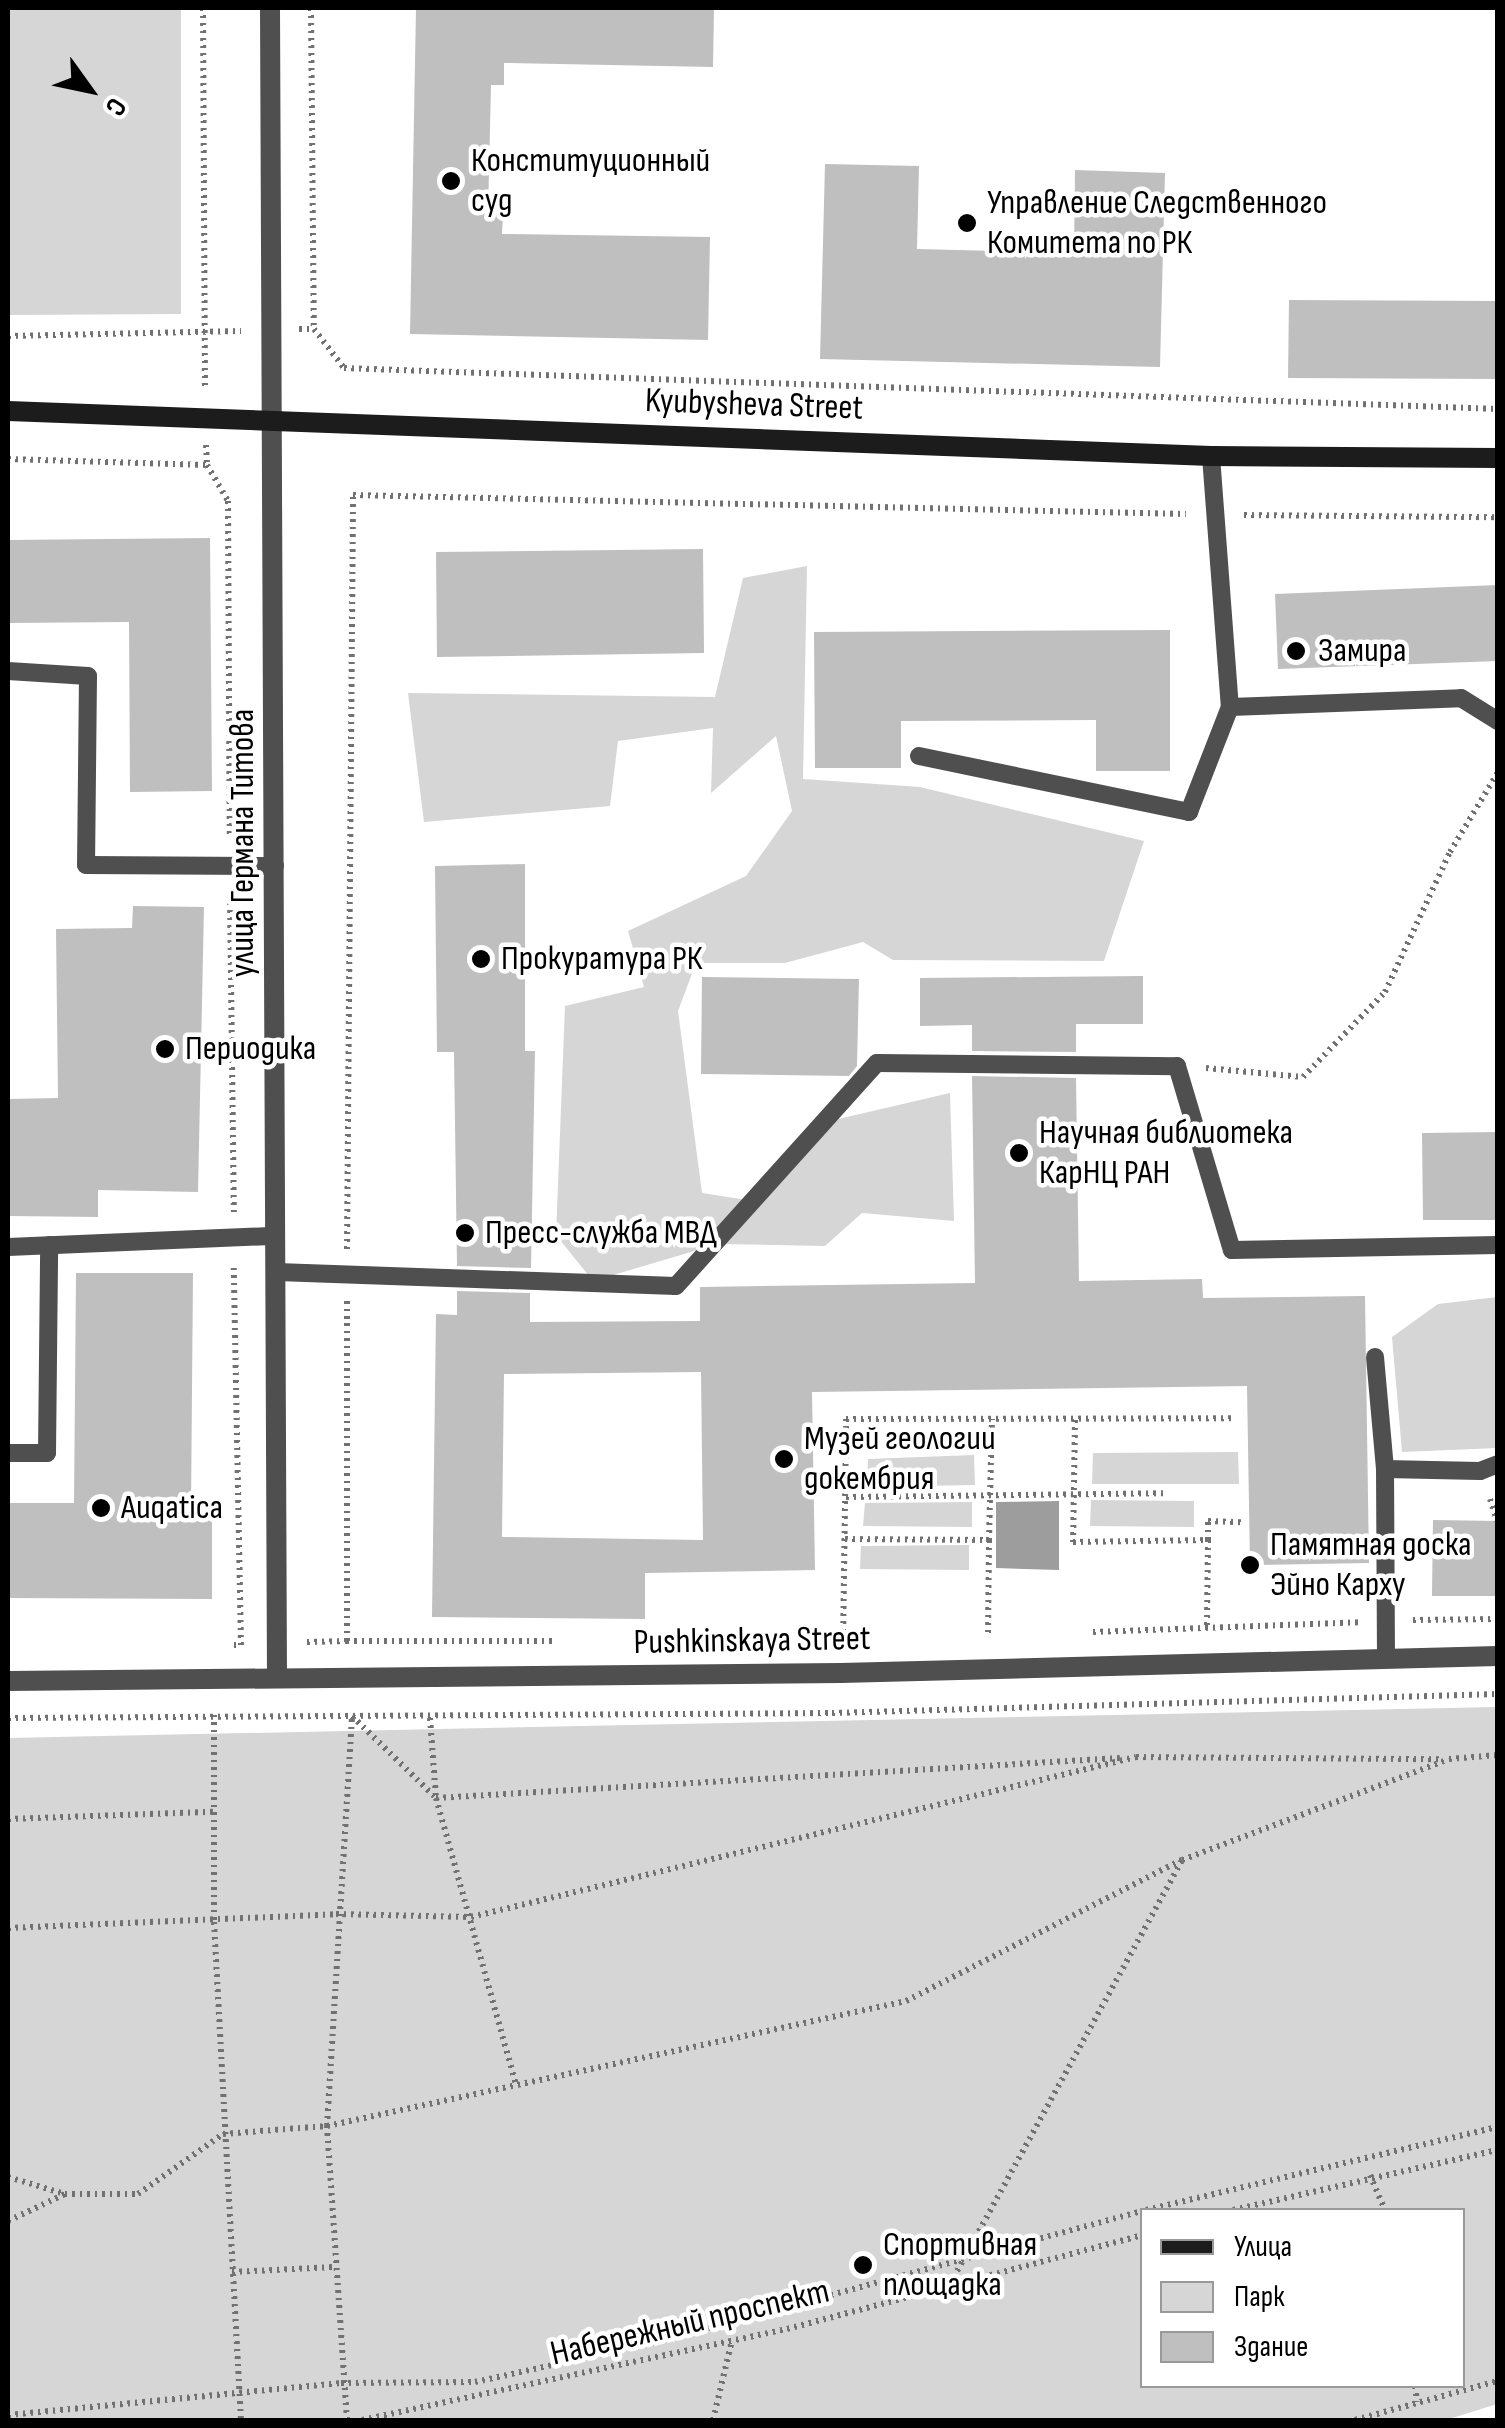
<!DOCTYPE html>
<html>
<head>
<meta charset="utf-8">
<style>
	body { margin:0 }
	#map { position:relative; width:1505px; height:2428px; overflow:hidden; background:#fff; font-family:"Sofia Sans Condensed",sans-serif }
	div>[style] { position:absolute }
	[style*='--x'] { left:calc(var(--x)*1px); top:calc(var(--y)*1px); width:calc(var(--w)*1px); rotate:calc(var(--a)*1deg) }
	.green>* { inset:0; background:#d6d6d6 }
	.water>* { inset:0; background:#9d9d9d }
	.building>* { inset:0; background:#bfbfbf }
	.path>* { height:6px; margin-top:-3px; transform-origin:0; background:repeating-linear-gradient(90deg,#717171 0 2.5px,transparent 0 7.5px) }
	.service>* { height:18px; margin:-9px; padding:0 9px; transform-origin:9px; border-radius:9px; background:#4f4f4f }
	.minor>* { height:20px; margin:-10px; padding:0 10px; transform-origin:10px; border-radius:10px; background:#4f4f4f }
	.tertiary>* { height:20px; margin:-10px; padding:0 10px; transform-origin:10px; border-radius:10px; background:#4f4f4f }
	.secondary>* { height:20px; margin:-10px; padding:0 10px; transform-origin:10px; border-radius:10px; background:#1c1c1c }
	.dots>* { width:28px; height:28px; translate:-50% -50%; box-sizing:border-box; border:5px solid #fff; border-radius:50% }
	span { translate:-50% -50%; white-space:nowrap; text-align:center; line-height:1.15; -webkit-text-stroke:9px #fff; paint-order:stroke }
	.poi-label { font-size:35px; color:#000 }
	.left { translate:0 -50%; text-align:left }
	.street-label { font-size:35px; color:#000 }
	.frame { position:absolute; inset:0; border:10px solid #000; pointer-events:none }
	.legend { position:absolute; left:1140px; top:2208px; width:325px; height:180px; box-sizing:border-box; background:#fff; border:2px solid #999; margin:0; padding:12px 18px; list-style:none; font-size:30px; color:#000 }
	.legend li { display:flex; align-items:center; gap:20px; height:50px }
	.legend b { width:50px; border:2px solid #999 }
	.north { position:absolute; left:40px; top:40px; width:100px; height:100px; -webkit-text-stroke:8px #fff; paint-order:stroke; rotate:123deg; font-size:28px; font-weight:700; line-height:40px; text-align:center; color:#000 }
	.north::after { content:''; display:block; margin:auto; width:35px; height:45px; background:#000; clip-path:polygon(50% 0,100% 100%,50% 72%,0 100%) }
</style>
</head>
<body>
<div id="map">
	<div class="green">
		<div style="clip-path:polygon(8px 8px,181px 8px,181px 314px,8px 315px)"></div>
		<div style="clip-path:polygon(807px 566px,803px 779px,920px 787px,1144px 841px,1104px 961px,893px 960px,863px 942px,785px 963px,696px 963px,678px 1011px,702px 1193px,760px 1202px,834px 1120px,950px 1093px,954px 1221px,862px 1213px,825px 1246px,718px 1244px,593px 1281px,556px 1235px,565px 1006px,644px 987px,628px 931px,746px 876px,792px 811px,776px 736px,711px 793px,713px 728px,618px 741px,610px 806px,424px 822px,408px 693px,715px 697px,743px 578px)"></div>
		<div style="clip-path:polygon(1497px 1297px,1497px 1448px,1402px 1452px,1392px 1337px,1438px 1304px)"></div>
		<div style="clip-path:polygon(1238px 1452px,1239px 1484px,1092px 1484px,1093px 1453px)"></div>
		<div style="clip-path:polygon(974px 1455px,975px 1485px,867px 1487px,868px 1459px)"></div>
		<div style="clip-path:polygon(1091px 1500px,1194px 1501px,1194px 1527px,1090px 1526px)"></div>
		<div style="clip-path:polygon(972px 1502px,972px 1527px,863px 1526px,865px 1503px)"></div>
		<div style="clip-path:polygon(969px 1545px,969px 1570px,860px 1569px,861px 1546px)"></div>
		<div style="clip-path:polygon(evenodd,1497px 1707px,1497px 2404px,1446px 2420px,8px 2420px,8px 1738px,1497px 1707px,1142px 2210px,1462px 2210px,1462px 2386px,1142px 2386px,1142px 2210px)"></div>
	</div>
	<div class="water">
		<div style="clip-path:polygon(1059px 1501px,1059px 1570px,996px 1568px,996px 1502px)"></div>
	</div>
	<div class="building">
		<div style="clip-path:polygon(416px 8px,714px 8px,713px 67px,504px 63px,504px 85px,491px 85px,488px 214px,503px 214px,502px 234px,710px 237px,708px 340px,410px 334px)"></div>
		<div style="clip-path:polygon(825px 164px,919px 166px,917px 249px,1074px 253px,1075px 170px,1165px 173px,1160px 367px,820px 359px)"></div>
		<div style="clip-path:polygon(1289px 300px,1498px 301px,1498px 379px,1288px 378px)"></div>
		<div style="clip-path:polygon(210px 538px,212px 791px,130px 792px,129px 622px,8px 623px,8px 540px)"></div>
		<div style="clip-path:polygon(703px 549px,704px 653px,437px 657px,436px 552px)"></div>
		<div style="clip-path:polygon(1498px 585px,1498px 661px,1278px 669px,1275px 594px)"></div>
		<div style="clip-path:polygon(1170px 630px,1170px 771px,1096px 771px,1096px 720px,901px 721px,901px 768px,815px 768px,814px 632px)"></div>
		<div style="clip-path:polygon(525px 864px,525px 1051px,535px 1051px,531px 1268px,457px 1266px,454px 1052px,437px 1052px,435px 866px)"></div>
		<div style="clip-path:polygon(133px 906px,204px 907px,198px 1192px,98px 1190px,98px 1217px,8px 1216px,8px 1099px,58px 1098px,56px 929px,132px 928px)"></div>
		<div style="clip-path:polygon(1143px 976px,1143px 1024px,1076px 1024px,1076px 1052px,972px 1051px,972px 1025px,920px 1026px,920px 978px)"></div>
		<div style="clip-path:polygon(702px 977px,859px 979px,857px 1066px,849px 1076px,701px 1074px)"></div>
		<div style="clip-path:polygon(evenodd,972px 1076px,1076px 1078px,1079px 1281px,1202px 1279px,1203px 1298px,1365px 1296px,1369px 1563px,1250px 1565px,1247px 1386px,812px 1392px,815px 1570px,645px 1573px,645px 1619px,432px 1617px,436px 1314px,457px 1315px,457px 1291px,530px 1293px,530px 1322px,700px 1321px,700px 1287px,975px 1283px,972px 1076px,701px 1372px,703px 1540px,502px 1537px,504px 1374px,701px 1372px)"></div>
		<div style="clip-path:polygon(1498px 1132px,1498px 1220px,1423px 1220px,1422px 1133px)"></div>
		<div style="clip-path:polygon(76px 1273px,193px 1273px,191px 1508px,212px 1508px,212px 1599px,8px 1598px,8px 1503px,74px 1503px)"></div>
		<div style="clip-path:polygon(1433px 1520px,1498px 1521px,1498px 1596px,1432px 1596px)"></div>
	</div>
	<div class="path">
		<div style="--x:203;--y:8;--w:380;--a:89.7"></div>
		<div style="--x:311;--y:8;--w:321;--a:89.5"></div>
		<div style="--x:299;--y:329;--w:15;--a:0"></div>
		<div style="--x:314;--y:329;--w:49;--a:52.4"></div>
		<div style="--x:344;--y:368;--w:1155;--a:2.03"></div>
		<div style="--x:8;--y:336;--w:233;--a:-1.2"></div>
		<div style="--x:206;--y:445;--w:20;--a:87"></div>
		<div style="--x:207;--y:465;--w:42;--a:59.7"></div>
		<div style="--x:228;--y:501;--w:336;--a:89.7"></div>
		<div style="--x:8;--y:459;--w:199;--a:1.7"></div>
		<div style="--x:1244;--y:515;--w:254;--a:0.5"></div>
		<div style="--x:230;--y:895;--w:317;--a:89.3"></div>
		<div style="--x:1206;--y:1068;--w:97;--a:5.3"></div>
		<div style="--x:1303;--y:1077;--w:118;--a:-46"></div>
		<div style="--x:1385;--y:992;--w:154;--a:-65.1"></div>
		<div style="--x:1450;--y:852;--w:93;--a:-59"></div>
		<div style="--x:347;--y:1249;--w:754;--a:-89.54"></div>
		<div style="--x:353;--y:495;--w:833;--a:1.31"></div>
		<div style="--x:347;--y:1301;--w:340;--a:90"></div>
		<div style="--x:347;--y:1641;--w:208;--a:0"></div>
		<div style="--x:1075;--y:1420;--w:122;--a:90.9"></div>
		<div style="--x:1073;--y:1542;--w:135;--a:-0.8"></div>
		<div style="--x:1208;--y:1540;--w:87;--a:90.7"></div>
		<div style="--x:846;--y:1497;--w:317;--a:-0.7"></div>
		<div style="--x:1490;--y:1499;--w:23;--a:72"></div>
		<div style="--x:845;--y:1539;--w:144;--a:0.4"></div>
		<div style="--x:989;--y:1540;--w:96;--a:90.6"></div>
		<div style="--x:989;--y:1540;--w:121;--a:-88.6"></div>
		<div style="--x:1208;--y:1540;--w:19;--a:-90"></div>
		<div style="--x:1208;--y:1521;--w:33;--a:2"></div>
		<div style="--x:1413;--y:1620;--w:85;--a:-0.7"></div>
		<div style="--x:1093;--y:1632;--w:267;--a:-2.1"></div>
		<div style="--x:307;--y:1642;--w:40;--a:-1.4"></div>
		<div style="--x:234;--y:1645;--w:7;--a:0"></div>
		<div style="--x:241;--y:1645;--w:381;--a:-91.1"></div>
		<div style="--x:843;--y:1646;--w:227;--a:-89.2"></div>
		<div style="--x:846;--y:1419;--w:387;--a:-0.1"></div>
		<div style="--x:214;--y:1715;--w:207;--a:90"></div>
		<div style="--x:214;--y:1922;--w:499;--a:86.9"></div>
		<div style="--x:352;--y:1716;--w:117;--a:44.3"></div>
		<div style="--x:436;--y:1798;--w:685;--a:-3.35"></div>
		<div style="--x:8;--y:1718;--w:824;--a:-0.35"></div>
		<div style="--x:832;--y:1713;--w:666;--a:-1.63"></div>
		<div style="--x:430;--y:1718;--w:80;--a:85.7"></div>
		<div style="--x:436;--y:1798;--w:298;--a:74.4"></div>
		<div style="--x:8;--y:1819;--w:205;--a:-2"></div>
		<div style="--x:8;--y:1928;--w:328;--a:-2.4"></div>
		<div style="--x:336;--y:1914;--w:135;--a:1.3"></div>
		<div style="--x:471;--y:1917;--w:684;--a:-13.53"></div>
		<div style="--x:1136;--y:1757;--w:306;--a:0.4"></div>
		<div style="--x:1370;--y:2175;--w:38;--a:67"></div>
		<div style="--x:8;--y:2177;--w:59;--a:16.6"></div>
		<div style="--x:65;--y:2194;--w:73;--a:0"></div>
		<div style="--x:138;--y:2194;--w:104;--a:-35.2"></div>
		<div style="--x:223;--y:2134;--w:104;--a:-4.4"></div>
		<div style="--x:327;--y:2126;--w:592;--a:-12.18"></div>
		<div style="--x:906;--y:2001;--w:310;--a:-27.1"></div>
		<div style="--x:1182;--y:1860;--w:285;--a:-20.7"></div>
		<div style="--x:1449;--y:1759;--w:49;--a:-4.7"></div>
		<div style="--x:1146;--y:2210;--w:362;--a:-13.3"></div>
		<div style="--x:1233;--y:2210;--w:272;--a:-12.8"></div>
		<div style="--x:8;--y:2221;--w:63;--a:-25.3"></div>
		<div style="--x:232;--y:2272;--w:101;--a:-2.8"></div>
		<div style="--x:950;--y:2284;--w:482;--a:-61.3"></div>
		<div style="--x:1415;--y:2386;--w:16;--a:83"></div>
		<div style="--x:8;--y:2415;--w:335;--a:-5.5"></div>
		<div style="--x:341;--y:2383;--w:134;--a:-0.4"></div>
		<div style="--x:475;--y:2382;--w:186;--a:-12.4"></div>
		<div style="--x:657;--y:2342;--w:502;--a:-15.12"></div>
		<div style="--x:347;--y:2420;--w:295;--a:-93.9"></div>
		<div style="--x:327;--y:2126;--w:411;--a:-86.5"></div>
		<div style="--x:362;--y:2420;--w:435;--a:-12.1"></div>
		<div style="--x:787;--y:2329;--w:367;--a:-14.8"></div>
		<div style="--x:713;--y:2420;--w:82;--a:-76.6"></div>
		<div style="--x:1355;--y:2420;--w:148;--a:-15.3"></div>
	</div>
	<div class="service">
		<div style="--x:1211;--y:456;--w:252;--a:85.7"></div>
		<div style="--x:1230;--y:707;--w:231;--a:-2.2"></div>
		<div style="--x:1461;--y:698;--w:44;--a:31.9"></div>
		<div style="--x:8;--y:671;--w:80;--a:3.6"></div>
		<div style="--x:88;--y:676;--w:189;--a:90.6"></div>
		<div style="--x:86;--y:865;--w:189;--a:0.3"></div>
		<div style="--x:919;--y:756;--w:276;--a:11.7"></div>
		<div style="--x:1189;--y:812;--w:113;--a:-68.7"></div>
		<div style="--x:8;--y:1247;--w:268;--a:-2.4"></div>
		<div style="--x:277;--y:1272;--w:399;--a:2"></div>
		<div style="--x:676;--y:1286;--w:300;--a:-48"></div>
		<div style="--x:877;--y:1063;--w:300;--a:0.6"></div>
		<div style="--x:1177;--y:1066;--w:192;--a:73.4"></div>
		<div style="--x:1232;--y:1250;--w:266;--a:-1.1"></div>
		<div style="--x:1375;--y:1357;--w:112;--a:84.9"></div>
		<div style="--x:8;--y:1453;--w:39;--a:0"></div>
		<div style="--x:47;--y:1453;--w:208;--a:-89.4"></div>
		<div style="--x:1386;--y:1659;--w:190;--a:-90.3"></div>
		<div style="--x:1385;--y:1469;--w:95;--a:1.2"></div>
		<div style="--x:1480;--y:1471;--w:19;--a:-21"></div>
	</div>
	<div class="minor">
		<div style="--x:270;--y:8;--w:1670;--a:89.76"></div>
	</div>
	<div class="tertiary">
		<div style="--x:8;--y:1681;--w:833;--a:-0.55"></div>
		<div style="--x:841;--y:1673;--w:657;--a:-1.48"></div>
	</div>
	<div class="secondary">
		<div style="--x:8;--y:411;--w:1204;--a:2.14"></div>
		<div style="--x:1211;--y:456;--w:287;--a:0.4"></div>
	</div>
	<div class="dots">
		<div style="left:451px;top:181px;background:#000"></div>
		<div style="left:967px;top:223px;background:#000"></div>
		<div style="left:1296px;top:651px;background:#000"></div>
		<div style="left:481px;top:959px;background:#000"></div>
		<div style="left:165px;top:1049px;background:#000"></div>
		<div style="left:1019px;top:1153px;background:#000"></div>
		<div style="left:465px;top:1233px;background:#000"></div>
		<div style="left:784px;top:1459px;background:#000"></div>
		<div style="left:101px;top:1508px;background:#000"></div>
		<div style="left:1250px;top:1565px;background:#000"></div>
		<div style="left:863px;top:2265px;background:#000"></div>
	</div>
	<div class="poi-label">
		<span class="left" style="left:471px;top:181px">Конституционный<br>суд</span>
		<span class="left" style="left:987px;top:223px">Управление Следственного<br>Комитета по РК</span>
		<span class="left" style="left:1318px;top:651px">Замира</span>
		<span class="left" style="left:501px;top:959px">Прокуратура РК</span>
		<span class="left" style="left:185px;top:1049px">Периодика</span>
		<span class="left" style="left:1039px;top:1153px">Научная библиотека<br>КарНЦ РАН</span>
		<span class="left" style="left:485px;top:1233px">Пресс-служба МВД</span>
		<span class="left" style="left:804px;top:1459px">Музей геологии<br>докембрия</span>
		<span class="left" style="left:121px;top:1508px">Auqatica</span>
		<span class="left" style="left:1270px;top:1565px">Памятная доска<br>Эйно Карху</span>
		<span class="left" style="left:883px;top:2265px">Спортивная<br>площадка</span>
	</div>
	<div class="street-label">
		<span style="left:754px;top:405px;rotate:2deg">Kyubysheva Street</span>
		<span style="left:243px;top:843px;rotate:-90deg">улица Германа Титова</span>
		<span style="left:752px;top:1641px;rotate:-1deg">Pushkinskaya Street</span>
		<span style="left:690px;top:2323px;rotate:-13deg">Набережный проспект</span>
	</div>
	<div class="frame"></div>
	<ul class="legend">
	<li><b style="height:12px;background:#1c1c1c"></b>Улица</li>
	<li><b style="height:28px;background:#d6d6d6"></b>Парк</li>
	<li><b style="height:28px;background:#bfbfbf"></b>Здание</li>
	</ul>
	<div class="north">С</div>
</div>
</body>
</html>
